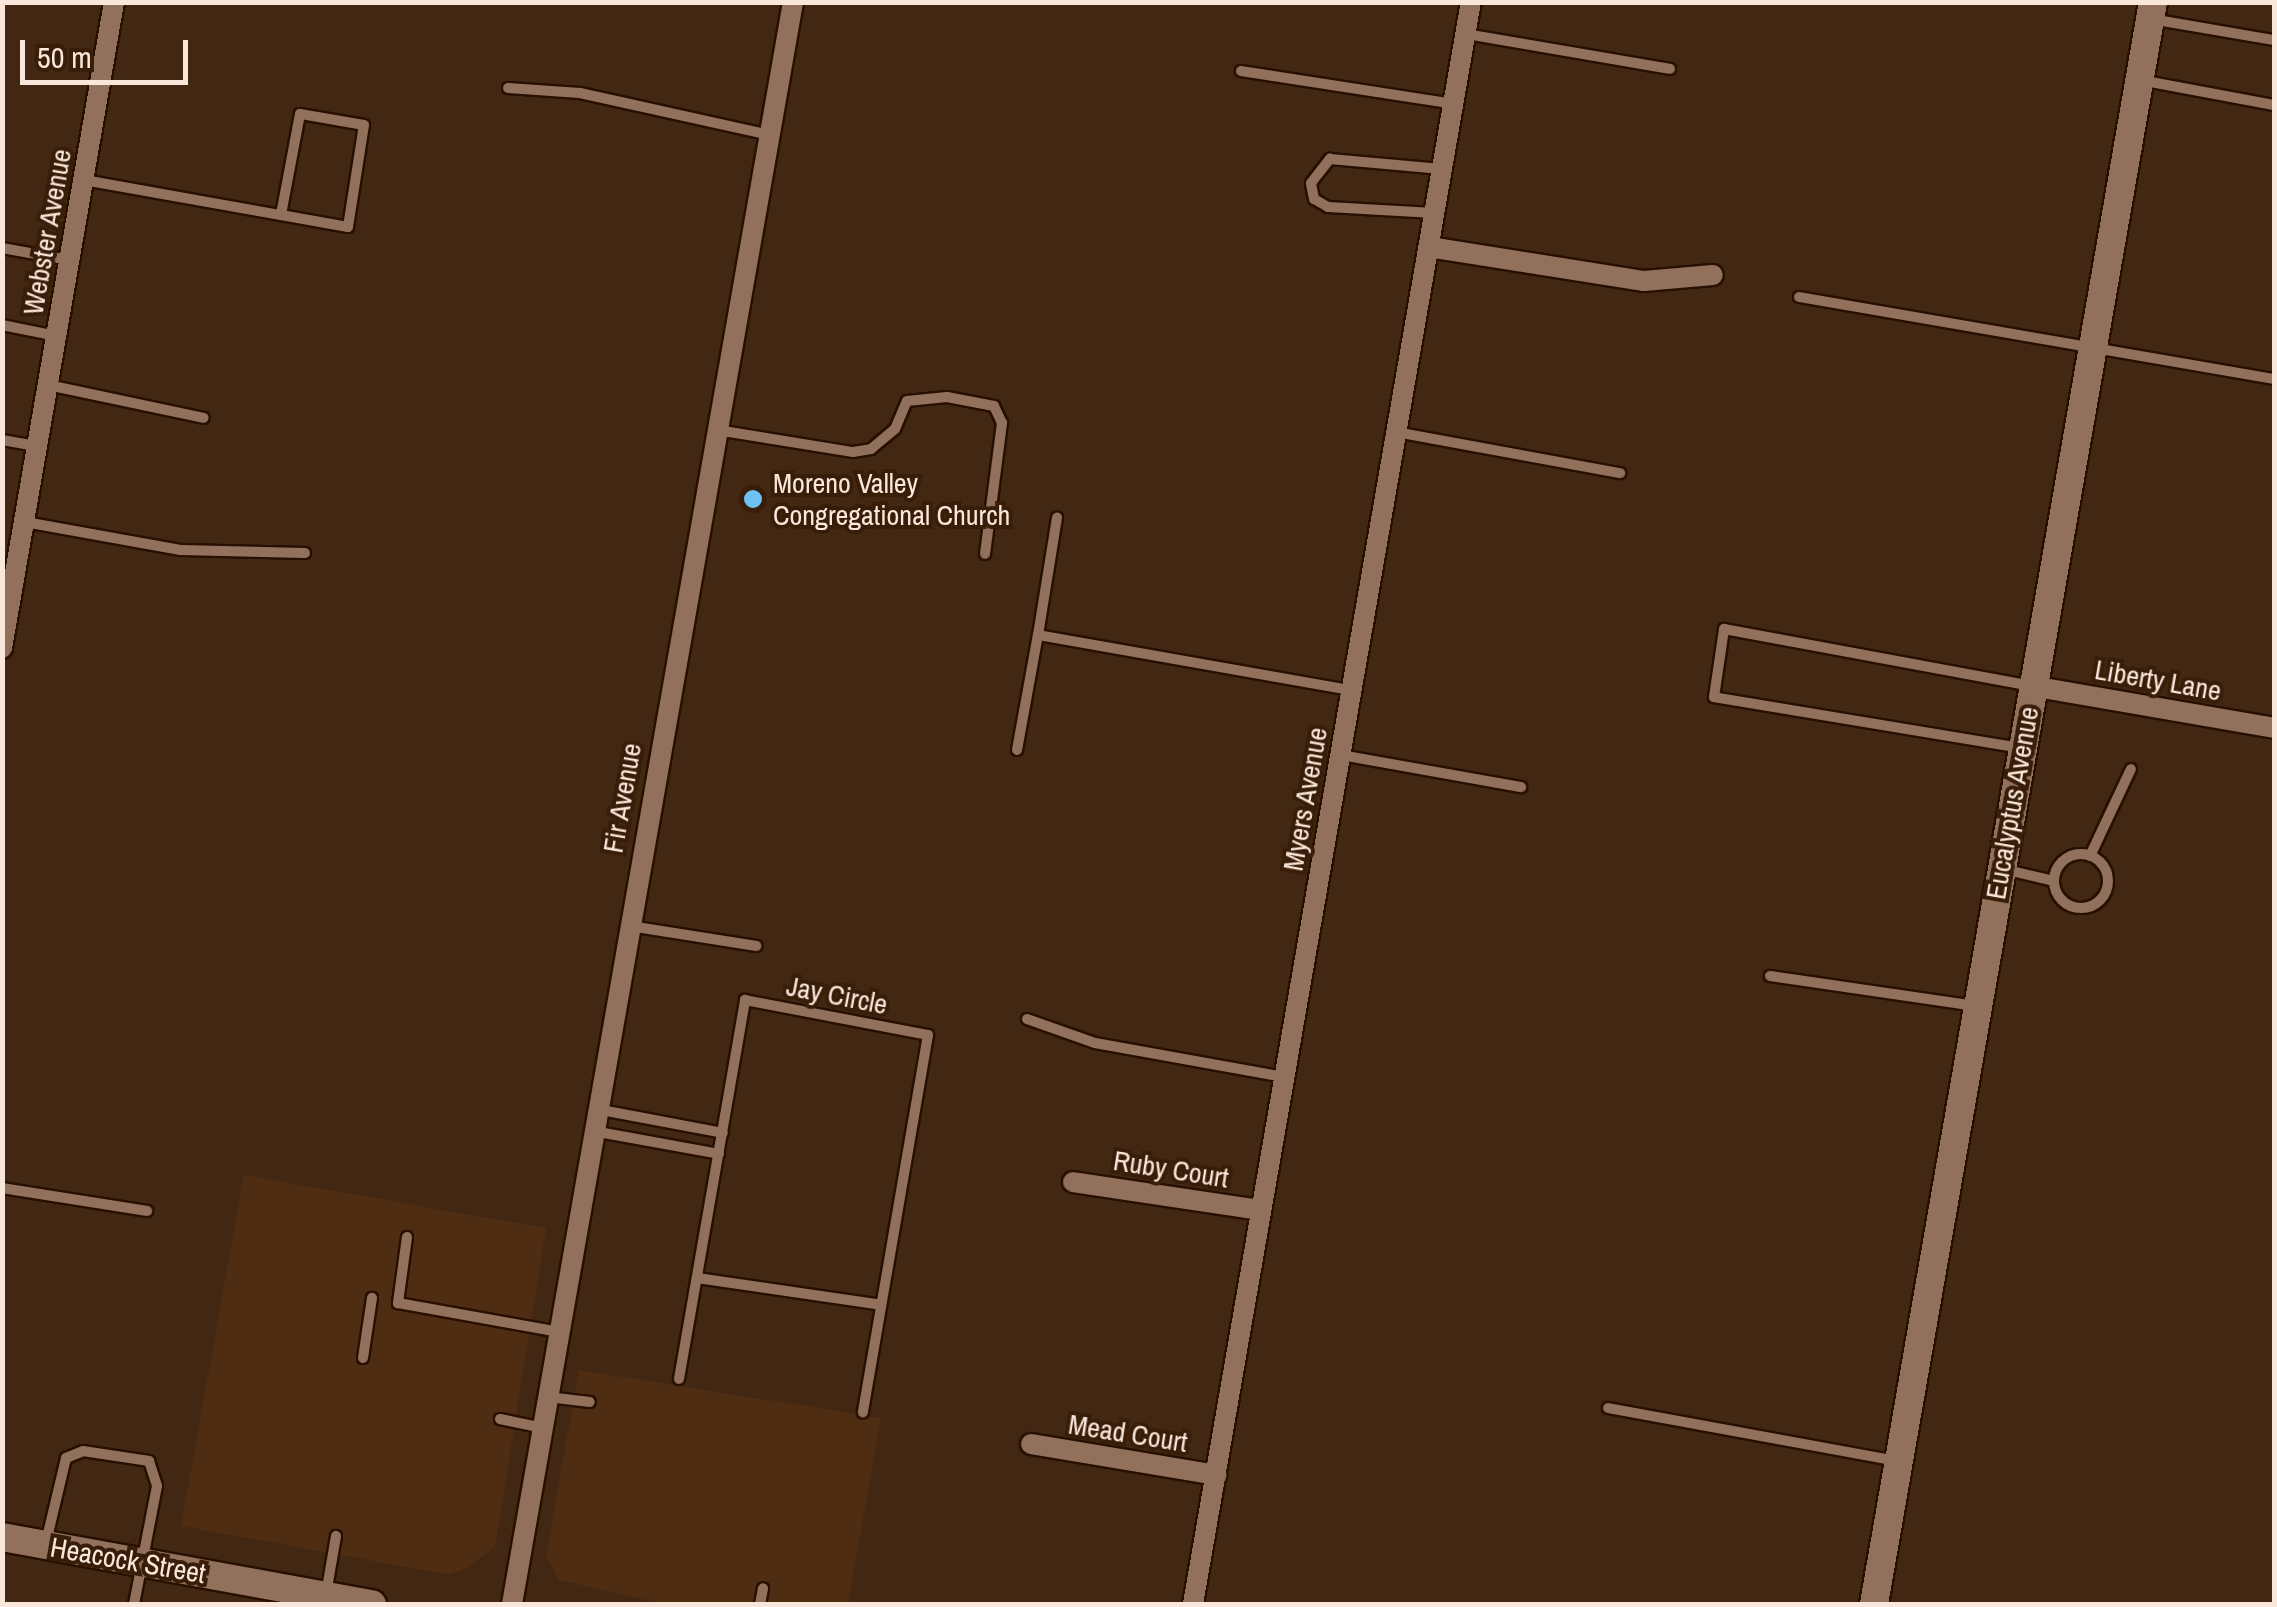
<!DOCTYPE html>
<html>
<head>
<meta charset="utf-8">
<style>
	body { margin:0 }
	#map { position:relative; width:2277px; height:1607px; overflow:hidden; background:#422712; font-family:"Archivo Narrow",sans-serif }
	div>[style] { position:absolute }
	[style*='--x'] { left:calc(var(--x)*1px); top:calc(var(--y)*1px); width:calc(var(--w)*1px); rotate:calc(var(--a)*1deg) }
	.built>* { inset:0; background:#4f2d13 }
	.roads { filter:drop-shadow(2px 0 #280f00) drop-shadow(-2px 0 #280f00) drop-shadow(0 2px #280f00) drop-shadow(0 -2px #280f00) }
	.lane>* { height:10px; margin:-5px; padding:0 5px; transform-origin:5px; border-radius:5px; background:#91715b }
	.lane>.ring { margin:-5px; padding:0; box-sizing:content-box; background:none; border:10px solid #91715b; border-radius:50% }
	.street>* { height:20px; margin:-10px; padding:0 10px; transform-origin:10px; border-radius:10px; background:#91715b }
	.secondary>* { height:28px; margin:-14px; padding:0 14px; transform-origin:14px; border-radius:14px; background:#91715b }
	.dots>* { width:28px; height:28px; translate:-50% -50%; box-sizing:border-box; border:5px solid #381d08; border-radius:50% }
	span { translate:-50% -50%; white-space:nowrap; text-align:center; line-height:1.15; -webkit-text-stroke:8px #381d08; paint-order:stroke }
	.street-label { font-size:28px; color:#fae7db }
	.poi-label { font-size:28px; color:#fae7db }
	.left { translate:0 -50%; text-align:left }
	.frame { position:absolute; inset:0; border:5px solid #fae7db; pointer-events:none }
	.scale { position:absolute; left:20px; top:40px; width:168px; height:45px; box-sizing:border-box; border:5px solid #fae7db; border-top:0; padding-left:12px; font-size:30px; line-height:35px; white-space:nowrap; color:#fae7db; -webkit-text-stroke:8px #381d08; paint-order:stroke }
</style>
</head>
<body>
<div id="map">
	<div class="built">
		<div style="clip-path:polygon(244px 1175px,546px 1228px,495px 1547px,468px 1567px,450px 1575px,181px 1526px)"></div>
		<div style="clip-path:polygon(579px 1370px,881px 1418px,848px 1604px,664px 1604px,559px 1580px,546px 1556px)"></div>
	</div>
	<div class="roads">
		<div class="lane">
			<div style="--x:2151;--y:19;--w:125;--a:9.7"></div>
			<div style="--x:1466;--y:34;--w:207;--a:9.7"></div>
			<div style="--x:1241;--y:71;--w:215;--a:8.8"></div>
			<div style="--x:2140;--y:80;--w:136;--a:10.6"></div>
			<div style="--x:508;--y:88;--w:72;--a:4"></div>
			<div style="--x:580;--y:93;--w:195;--a:12.5"></div>
			<div style="--x:84;--y:180;--w:200;--a:10.1"></div>
			<div style="--x:281;--y:215;--w:68;--a:10.2"></div>
			<div style="--x:348;--y:227;--w:103;--a:-81.1"></div>
			<div style="--x:364;--y:125;--w:65;--a:-170.2"></div>
			<div style="--x:300;--y:114;--w:103;--a:100.7"></div>
			<div style="--x:1434;--y:213;--w:106;--a:-176.8"></div>
			<div style="--x:1328;--y:207;--w:16;--a:-150"></div>
			<div style="--x:1314;--y:199;--w:16;--a:-101"></div>
			<div style="--x:1311;--y:183;--w:31;--a:-52"></div>
			<div style="--x:1330;--y:159;--w:112;--a:5.1"></div>
			<div style="--x:2;--y:248;--w:68;--a:10.2"></div>
			<div style="--x:1799;--y:297;--w:482;--a:9.8"></div>
			<div style="--x:2;--y:325;--w:55;--a:11.5"></div>
			<div style="--x:48;--y:385;--w:159;--a:11.9"></div>
			<div style="--x:717;--y:430;--w:138;--a:9.2"></div>
			<div style="--x:853;--y:452;--w:18;--a:-9"></div>
			<div style="--x:871;--y:449;--w:31;--a:-40"></div>
			<div style="--x:895;--y:429;--w:30;--a:-67"></div>
			<div style="--x:907;--y:401;--w:40;--a:-5.7"></div>
			<div style="--x:947;--y:397;--w:48;--a:10.8"></div>
			<div style="--x:994;--y:406;--w:19;--a:65"></div>
			<div style="--x:1002;--y:423;--w:132;--a:97.4"></div>
			<div style="--x:1396;--y:432;--w:228;--a:10.4"></div>
			<div style="--x:2;--y:440;--w:36;--a:10"></div>
			<div style="--x:25;--y:522;--w:158;--a:10.2"></div>
			<div style="--x:181;--y:550;--w:124;--a:1.4"></div>
			<div style="--x:1038;--y:635;--w:119;--a:-80.8"></div>
			<div style="--x:2021;--y:748;--w:311;--a:-170.6"></div>
			<div style="--x:1714;--y:697;--w:69;--a:-81.6"></div>
			<div style="--x:1724;--y:629;--w:313;--a:10.5"></div>
			<div style="--x:1017;--y:750;--w:117;--a:-79.7"></div>
			<div style="--x:1038;--y:635;--w:318;--a:10"></div>
			<div style="--x:1341;--y:755;--w:183;--a:10.1"></div>
			<div class="ring" style="left:2054px;top:854px;width:44px;height:44px"></div>
			<div style="--x:2090;--y:856;--w:96;--a:-64.8"></div>
			<div style="--x:2007;--y:870;--w:48;--a:13.2"></div>
			<div style="--x:630;--y:926;--w:128;--a:9"></div>
			<div style="--x:1770;--y:976;--w:208;--a:8.3"></div>
			<div style="--x:1027;--y:1019;--w:72;--a:19.4"></div>
			<div style="--x:1095;--y:1043;--w:192;--a:10.2"></div>
			<div style="--x:596;--y:1109;--w:129;--a:10.7"></div>
			<div style="--x:593;--y:1131;--w:128;--a:10.3"></div>
			<div style="--x:2;--y:1188;--w:147;--a:9"></div>
			<div style="--x:407;--y:1237;--w:67;--a:97.8"></div>
			<div style="--x:398;--y:1303;--w:164;--a:10.2"></div>
			<div style="--x:697;--y:1278;--w:186;--a:8.3"></div>
			<div style="--x:363;--y:1358;--w:61;--a:-81.5"></div>
			<div style="--x:679;--y:1379;--w:385;--a:-80.1"></div>
			<div style="--x:745;--y:1000;--w:186;--a:10.8"></div>
			<div style="--x:928;--y:1035;--w:383;--a:99.8"></div>
			<div style="--x:548;--y:1397;--w:42;--a:6.8"></div>
			<div style="--x:1608;--y:1408;--w:295;--a:10.4"></div>
			<div style="--x:500;--y:1419;--w:44;--a:11.8"></div>
			<div style="--x:46;--y:1542;--w:86;--a:-76.6"></div>
			<div style="--x:66;--y:1458;--w:18;--a:-22"></div>
			<div style="--x:83;--y:1451;--w:67;--a:8.6"></div>
			<div style="--x:149;--y:1461;--w:26;--a:72"></div>
			<div style="--x:157;--y:1486;--w:120;--a:101"></div>
			<div style="--x:326;--y:1594;--w:59;--a:-80.2"></div>
			<div style="--x:760;--y:1604;--w:16;--a:-79"></div>
		</div>
		<div class="street">
			<div style="--x:1429;--y:247;--w:218;--a:9"></div>
			<div style="--x:1644;--y:281;--w:69;--a:-5"></div>
			<div style="--x:2;--y:648;--w:656;--a:-80.16"></div>
			<div style="--x:2032;--y:686;--w:246;--a:9.8"></div>
			<div style="--x:1073;--y:1182;--w:190;--a:8.5"></div>
			<div style="--x:1031;--y:1444;--w:188;--a:9.5"></div>
			<div style="--x:512;--y:1604;--w:1626;--a:-80.05"></div>
			<div style="--x:1193;--y:1604;--w:1626;--a:-80.16"></div>
		</div>
		<div class="secondary">
			<div style="--x:2;--y:1537;--w:376;--a:10.3"></div>
			<div style="--x:1874;--y:1604;--w:1626;--a:-80.12"></div>
		</div>
	</div>
	<div class="dots">
		<div style="left:753px;top:499px;background:#6ec2f3"></div>
	</div>
	<div class="street-label">
		<span style="left:47px;top:232px;rotate:-80deg">Webster Avenue</span>
		<span style="left:2158px;top:680px;rotate:10deg">Liberty Lane</span>
		<span style="left:622px;top:798px;rotate:-80deg">Fir Avenue</span>
		<span style="left:1305px;top:799px;rotate:-80deg">Myers Avenue</span>
		<span style="left:2012px;top:803px;rotate:-80deg">Eucalyptus Avenue</span>
		<span style="left:837px;top:995px;rotate:11deg">Jay Circle</span>
		<span style="left:1171px;top:1169px;rotate:9deg">Ruby Court</span>
		<span style="left:1128px;top:1433px;rotate:9deg">Mead Court</span>
		<span style="left:128px;top:1560px;rotate:10deg">Heacock Street</span>
	</div>
	<div class="poi-label">
		<span class="left" style="left:773px;top:499px">Moreno Valley<br>Congregational Church</span>
	</div>
	<div class="frame"></div>
	<div class="scale">50 m</div>
</div>
</body>
</html>
